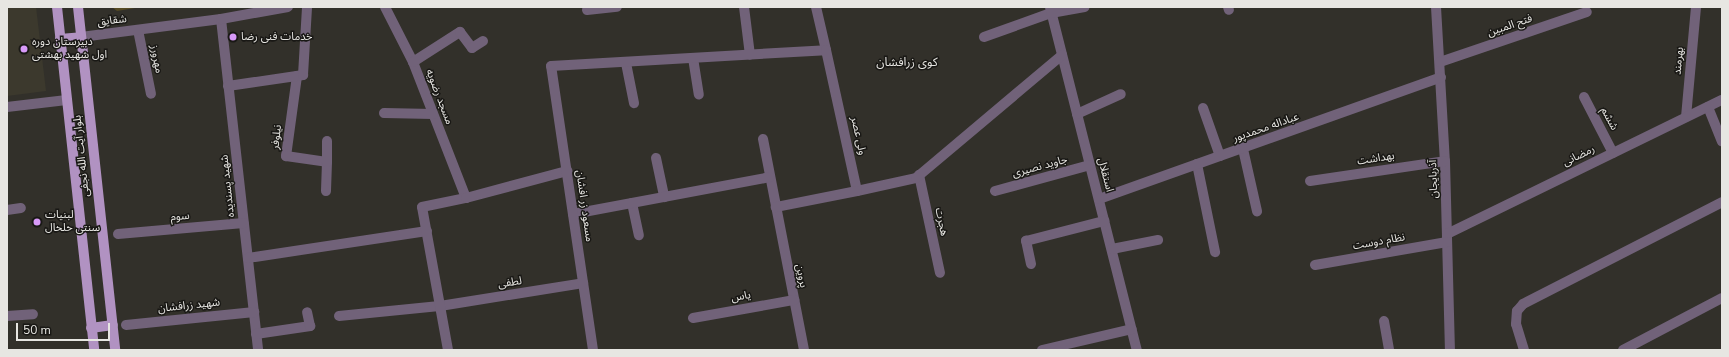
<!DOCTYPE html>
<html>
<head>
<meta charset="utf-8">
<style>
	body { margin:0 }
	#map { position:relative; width:1729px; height:357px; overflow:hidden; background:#32302a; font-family:"Nunito Sans","Noto Sans Arabic",sans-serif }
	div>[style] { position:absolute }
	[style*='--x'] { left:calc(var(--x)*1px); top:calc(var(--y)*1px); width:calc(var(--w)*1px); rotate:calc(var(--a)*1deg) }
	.built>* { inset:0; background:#3c392d }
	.green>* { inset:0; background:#564b24 }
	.minor>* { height:10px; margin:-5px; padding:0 5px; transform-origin:5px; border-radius:5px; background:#716279 }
	.major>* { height:10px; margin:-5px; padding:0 5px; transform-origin:5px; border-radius:5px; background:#b192c2 }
	.dots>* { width:11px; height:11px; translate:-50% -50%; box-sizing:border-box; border:2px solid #191815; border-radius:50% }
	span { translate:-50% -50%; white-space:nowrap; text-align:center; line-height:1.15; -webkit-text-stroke:3px #191815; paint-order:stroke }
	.street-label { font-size:11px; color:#e7e6e2 }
	.poi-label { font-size:11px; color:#e7e6e2 }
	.left { translate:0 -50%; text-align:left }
	.neighbourhood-label { font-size:12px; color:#e7e6e2 }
	.frame { position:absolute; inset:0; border:8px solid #e7e6e2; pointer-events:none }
	.scale { position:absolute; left:16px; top:323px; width:94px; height:18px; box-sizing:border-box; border:2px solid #e7e6e2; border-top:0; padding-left:5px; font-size:12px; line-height:14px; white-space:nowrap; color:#e7e6e2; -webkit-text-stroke:3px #191815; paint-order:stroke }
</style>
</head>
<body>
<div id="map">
	<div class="built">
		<div style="clip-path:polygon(7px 7px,36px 7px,46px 91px,7px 96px)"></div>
	</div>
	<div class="green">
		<div style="clip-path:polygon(112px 7px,141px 7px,117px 11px)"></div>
	</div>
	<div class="minor">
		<div style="--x:385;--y:7;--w:62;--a:63"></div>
		<div style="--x:413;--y:62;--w:146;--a:68.7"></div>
		<div style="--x:744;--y:7;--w:48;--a:82.9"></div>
		<div style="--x:816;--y:7;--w:44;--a:76.9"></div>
		<div style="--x:1050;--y:7;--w:354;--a:75.8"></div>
		<div style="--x:1228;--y:7;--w:3;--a:72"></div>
		<div style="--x:1436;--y:7;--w:154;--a:86.7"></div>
		<div style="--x:1445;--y:161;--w:189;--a:88.5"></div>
		<div style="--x:587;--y:10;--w:30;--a:-6"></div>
		<div style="--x:221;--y:19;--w:333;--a:83.6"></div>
		<div style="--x:138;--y:30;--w:65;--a:78.5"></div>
		<div style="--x:81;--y:37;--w:141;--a:-7.3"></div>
		<div style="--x:221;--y:19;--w:68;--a:-10.2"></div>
		<div style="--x:984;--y:37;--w:71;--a:-19.7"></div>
		<div style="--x:1051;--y:13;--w:34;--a:-10"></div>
		<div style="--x:693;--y:58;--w:37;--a:81"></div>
		<div style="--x:413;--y:62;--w:56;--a:-32.6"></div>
		<div style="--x:460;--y:32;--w:20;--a:53"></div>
		<div style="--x:472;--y:48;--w:13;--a:-32"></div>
		<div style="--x:1440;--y:62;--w:155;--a:-18.8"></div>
		<div style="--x:626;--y:63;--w:41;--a:78.7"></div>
		<div style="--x:297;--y:76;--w:81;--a:97.8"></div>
		<div style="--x:286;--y:156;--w:41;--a:8.3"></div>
		<div style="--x:327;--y:162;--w:29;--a:92"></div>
		<div style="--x:228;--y:86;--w:76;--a:-8.3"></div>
		<div style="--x:303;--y:75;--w:68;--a:-86.6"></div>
		<div style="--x:1584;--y:97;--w:63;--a:62.6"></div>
		<div style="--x:7;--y:107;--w:60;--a:-6.7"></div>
		<div style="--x:1708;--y:107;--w:37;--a:68"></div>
		<div style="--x:1203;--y:108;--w:51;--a:70.5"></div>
		<div style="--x:384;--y:113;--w:49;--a:1.2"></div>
		<div style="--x:1077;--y:114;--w:48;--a:-24.4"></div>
		<div style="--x:1686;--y:117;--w:110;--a:-84.8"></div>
		<div style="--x:763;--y:139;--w:215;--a:79"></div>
		<div style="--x:327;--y:141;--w:21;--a:90"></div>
		<div style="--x:1243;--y:149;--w:64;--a:77.3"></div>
		<div style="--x:656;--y:158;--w:40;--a:78"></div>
		<div style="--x:1197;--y:164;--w:90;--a:78.4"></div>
		<div style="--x:919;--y:175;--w:100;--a:77.9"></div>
		<div style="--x:1310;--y:181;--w:136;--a:-8.4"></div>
		<div style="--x:857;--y:191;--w:60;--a:-12.4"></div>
		<div style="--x:916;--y:178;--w:191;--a:-40.1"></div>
		<div style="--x:995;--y:191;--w:98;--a:-15.3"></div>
		<div style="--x:1099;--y:199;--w:363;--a:-19.6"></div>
		<div style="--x:632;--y:203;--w:33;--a:78"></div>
		<div style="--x:7;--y:210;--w:14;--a:-8"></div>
		<div style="--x:573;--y:214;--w:200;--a:-10.6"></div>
		<div style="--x:118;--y:234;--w:126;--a:-5"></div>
		<div style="--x:1447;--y:234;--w:306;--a:-26"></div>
		<div style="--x:1112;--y:249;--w:47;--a:-11.1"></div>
		<div style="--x:248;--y:258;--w:181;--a:-8.6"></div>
		<div style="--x:1031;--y:264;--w:24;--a:-102"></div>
		<div style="--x:1026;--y:241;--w:81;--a:-14.4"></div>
		<div style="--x:1315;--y:265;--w:134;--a:-9.9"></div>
		<div style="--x:7;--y:316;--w:26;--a:-4"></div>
		<div style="--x:339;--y:316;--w:101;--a:-5.7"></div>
		<div style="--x:440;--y:306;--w:145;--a:-9.1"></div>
		<div style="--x:693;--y:318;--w:103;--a:-10.1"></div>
		<div style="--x:1384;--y:321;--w:29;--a:80"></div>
		<div style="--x:126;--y:325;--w:129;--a:-5.8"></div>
		<div style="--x:256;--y:334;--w:55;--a:-8.4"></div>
		<div style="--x:310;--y:326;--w:14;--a:-102"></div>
		<div style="--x:448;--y:350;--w:145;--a:-100.3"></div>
		<div style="--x:422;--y:207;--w:45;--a:-11.6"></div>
		<div style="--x:466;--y:198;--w:105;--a:-15"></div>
		<div style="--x:593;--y:350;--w:287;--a:-98.4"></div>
		<div style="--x:551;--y:66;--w:275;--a:-3.3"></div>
		<div style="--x:826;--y:50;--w:144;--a:77.6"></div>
		<div style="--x:857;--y:191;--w:83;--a:168.8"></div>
		<div style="--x:1042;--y:350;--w:92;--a:-13.1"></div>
		<div style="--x:1524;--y:350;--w:27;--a:-107"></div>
		<div style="--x:1516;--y:324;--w:13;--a:-86"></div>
		<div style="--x:1517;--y:311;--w:9;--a:-49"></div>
		<div style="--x:1523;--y:304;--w:224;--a:-27.1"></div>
		<div style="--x:1623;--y:350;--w:112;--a:-27.7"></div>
	</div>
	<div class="major">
		<div style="--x:57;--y:7;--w:345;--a:83.8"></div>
		<div style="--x:78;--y:7;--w:345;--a:83.8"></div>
		<div style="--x:60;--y:39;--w:21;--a:-5"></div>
		<div style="--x:91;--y:328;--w:22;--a:-8"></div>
	</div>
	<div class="dots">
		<div style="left:233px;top:37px;background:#d89af8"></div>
		<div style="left:24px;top:49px;background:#d89af8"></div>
		<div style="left:37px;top:222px;background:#d89af8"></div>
	</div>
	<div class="street-label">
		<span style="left:112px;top:21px;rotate:-7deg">شقایق</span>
		<span style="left:1510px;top:26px;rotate:-19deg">فتح المبین</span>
		<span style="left:156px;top:59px;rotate:79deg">مهرورز</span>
		<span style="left:1679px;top:61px;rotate:-85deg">بهرمند</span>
		<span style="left:439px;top:97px;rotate:69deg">مسجد رضویه</span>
		<span style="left:1609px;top:119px;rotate:62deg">ششم</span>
		<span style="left:1266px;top:128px;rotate:-19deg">عباداله محمدپور</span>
		<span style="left:858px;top:136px;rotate:78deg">ولی عصر</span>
		<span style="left:277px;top:137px;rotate:-84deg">نیلوفر</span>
		<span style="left:82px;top:156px;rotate:-96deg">بلوار آیت الله نجفی</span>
		<span style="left:1579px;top:156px;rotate:-26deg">رمضانی</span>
		<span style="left:1376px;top:159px;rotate:-9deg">بهداشت</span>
		<span style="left:1040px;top:167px;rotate:-15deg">جاوید نصیری</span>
		<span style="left:1105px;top:175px;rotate:75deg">استقلال</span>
		<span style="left:1434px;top:179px;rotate:-92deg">آذربایجان</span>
		<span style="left:228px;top:186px;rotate:-96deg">شهید پسندیده</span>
		<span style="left:584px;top:206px;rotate:82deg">مسعود زر افشان</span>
		<span style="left:180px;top:217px;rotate:-5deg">سوم</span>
		<span style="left:941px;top:222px;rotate:78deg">هجرت</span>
		<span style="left:1379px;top:242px;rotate:-10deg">نظام دوست</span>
		<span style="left:801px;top:276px;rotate:79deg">پروین</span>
		<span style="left:510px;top:283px;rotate:-9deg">لطفی</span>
		<span style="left:741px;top:297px;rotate:-10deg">یاس</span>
		<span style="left:189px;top:306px;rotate:-6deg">شهید زرافشان</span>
	</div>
	<div class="poi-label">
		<span class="left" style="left:241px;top:37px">خدمات فنی رضا</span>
		<span class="left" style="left:32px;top:49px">دبیرستان دوره<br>اول شهید بهشتی</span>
		<span class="left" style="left:45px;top:222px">لبنیات<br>سنتی خلخال</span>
	</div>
	<div class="neighbourhood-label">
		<span style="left:907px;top:63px">کوی زرافشان</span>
	</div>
	<div class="frame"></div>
	<div class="scale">50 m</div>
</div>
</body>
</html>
